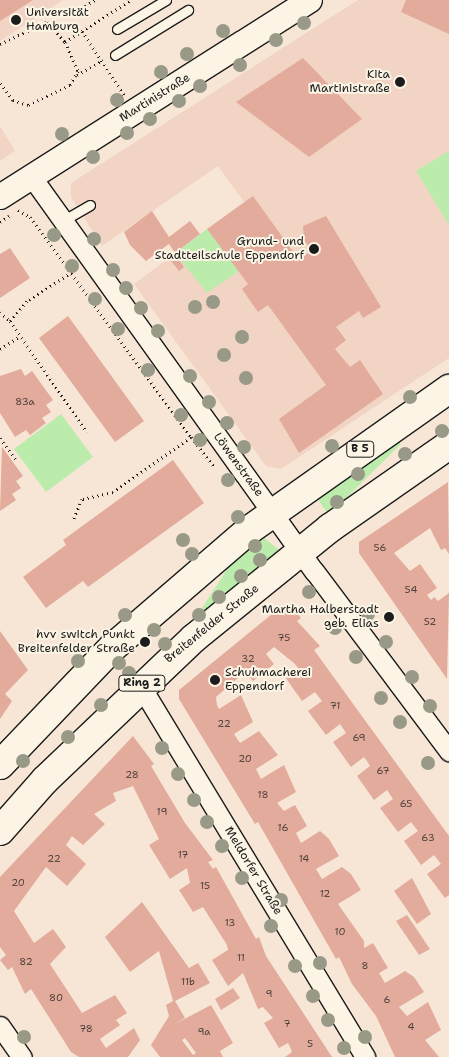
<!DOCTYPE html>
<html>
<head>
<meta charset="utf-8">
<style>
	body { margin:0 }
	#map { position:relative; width:449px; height:1057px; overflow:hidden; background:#f7e6d6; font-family:"Shantell Sans",sans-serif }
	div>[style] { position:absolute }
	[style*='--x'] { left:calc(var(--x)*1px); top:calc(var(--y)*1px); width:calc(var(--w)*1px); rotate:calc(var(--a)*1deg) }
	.built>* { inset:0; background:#f1d4c4 }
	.green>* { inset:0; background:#bcecab }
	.building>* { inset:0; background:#e3ab9b }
	.path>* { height:3px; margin-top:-1.5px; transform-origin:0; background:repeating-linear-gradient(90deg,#1c1c1c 0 1px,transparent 0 5px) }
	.roads { filter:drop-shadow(1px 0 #1c1c1c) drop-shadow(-1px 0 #1c1c1c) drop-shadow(0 1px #1c1c1c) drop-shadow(0 -1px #1c1c1c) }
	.service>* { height:9px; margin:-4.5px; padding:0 4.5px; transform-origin:4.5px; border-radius:4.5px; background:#fcf5e5 }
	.minor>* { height:19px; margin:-9.5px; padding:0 9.5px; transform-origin:9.5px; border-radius:9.5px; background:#fcf5e5 }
	.tertiary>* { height:24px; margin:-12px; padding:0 12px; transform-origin:12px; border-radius:12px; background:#fcf5e5 }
	.primary>* { height:28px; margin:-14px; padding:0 14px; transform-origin:14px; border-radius:14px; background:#fcf5e5 }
	.trees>* { width:14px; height:14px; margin:-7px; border-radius:50%; background:#999987 }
	.dots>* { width:14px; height:14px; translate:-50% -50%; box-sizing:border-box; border:2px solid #fcf5e5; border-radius:50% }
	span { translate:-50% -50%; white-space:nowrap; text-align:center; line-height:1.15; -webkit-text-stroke:4px #fcf5e5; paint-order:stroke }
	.number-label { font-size:10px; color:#4e403c }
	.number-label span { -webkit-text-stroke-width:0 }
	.shield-label span { padding:1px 4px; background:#fcf5e5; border:1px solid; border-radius:4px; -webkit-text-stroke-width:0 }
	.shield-label { font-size:11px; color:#1c1c1c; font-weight:700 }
	.poi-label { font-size:12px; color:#1c1c1c }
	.left { translate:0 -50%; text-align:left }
	.right { translate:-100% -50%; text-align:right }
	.street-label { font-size:12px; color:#1c1c1c }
</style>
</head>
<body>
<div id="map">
	<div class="built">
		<div style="clip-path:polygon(0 0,63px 0,0 41px)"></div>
		<div style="clip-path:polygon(358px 0,449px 0,449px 358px,281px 469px,266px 466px,134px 284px,244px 202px,218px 166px,102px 246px,71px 197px,71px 183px)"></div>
		<div style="clip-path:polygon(0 126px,15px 151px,0 161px)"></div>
	</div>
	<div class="green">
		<div style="clip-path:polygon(449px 151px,449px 225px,416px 171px)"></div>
		<div style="clip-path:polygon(207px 229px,239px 271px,207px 293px,175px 253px)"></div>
		<div style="clip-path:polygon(61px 414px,93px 457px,46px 492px,14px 449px)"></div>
		<div style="clip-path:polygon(394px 436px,401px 444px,329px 515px,313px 493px)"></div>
		<div style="clip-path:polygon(262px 536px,283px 553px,201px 618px,200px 611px,228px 568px)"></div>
	</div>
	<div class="building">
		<div style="clip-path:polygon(0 0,33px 0,0 21px)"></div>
		<div style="clip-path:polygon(406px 0,449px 0,449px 34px,401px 12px)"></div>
		<div style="clip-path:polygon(303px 58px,362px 119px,309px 157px,236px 102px)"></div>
		<div style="clip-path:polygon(253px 196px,299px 260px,312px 250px,304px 241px,303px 226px,326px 216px,381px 307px,363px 318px,359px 311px,336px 327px,346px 340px,335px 349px,350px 367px,360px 360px,383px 394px,299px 453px,279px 419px,326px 385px,268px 305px,258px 312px,242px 289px,248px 284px,207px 229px)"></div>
		<div style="clip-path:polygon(152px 211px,169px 237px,190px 221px,200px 234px,175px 253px,169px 244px,146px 261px,130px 245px,124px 232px)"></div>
		<div style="clip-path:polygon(10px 248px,30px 278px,0 298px,0 254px)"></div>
		<div style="clip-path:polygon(177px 257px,184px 267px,179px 271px,171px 261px)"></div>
		<div style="clip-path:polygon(68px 316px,144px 421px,115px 442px,39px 338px)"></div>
		<div style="clip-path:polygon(21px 369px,25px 376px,32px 371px,53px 400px,46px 405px,51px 412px,42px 418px,46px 423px,30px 435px,26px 430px,15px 437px,0 413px,0 376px)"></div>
		<div style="clip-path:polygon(2px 447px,23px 476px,16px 481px,21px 488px,12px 494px,16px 500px,0 511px)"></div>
		<div style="clip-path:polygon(173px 460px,204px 503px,88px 587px,83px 581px,46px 608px,23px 577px,66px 545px,63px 540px)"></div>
		<div style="clip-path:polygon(448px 482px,449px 554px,445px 548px,441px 550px,430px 528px,394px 553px,410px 571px,420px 564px,437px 588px,427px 595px,431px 600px,434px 597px,438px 601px,449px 593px,447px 679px,359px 553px,359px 542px)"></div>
		<div style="clip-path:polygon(278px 609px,294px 609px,301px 618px,297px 621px,320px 646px,314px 650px,449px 836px,449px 895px,445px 898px,427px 874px,441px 864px,434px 855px,421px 865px,404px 841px,418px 831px,411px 822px,398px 832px,380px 808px,393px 799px,387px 790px,374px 800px,357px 776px,370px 766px,367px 761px,364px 757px,351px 767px,333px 742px,346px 733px,340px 724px,326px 735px,308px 711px,322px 701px,315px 692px,302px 701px,285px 677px,298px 668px,295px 664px,274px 647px,266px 654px,274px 664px,253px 681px,245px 672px,216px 697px,217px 705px,219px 709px,241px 695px,253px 722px,234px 734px,240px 743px,259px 731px,278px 755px,256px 769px,261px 779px,284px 765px,296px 792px,277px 803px,284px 811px,295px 805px,307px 826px,296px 833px,301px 843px,320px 831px,329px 839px,339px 856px,316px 869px,322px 879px,342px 867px,351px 874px,361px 890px,338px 904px,364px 941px,364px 948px,373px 943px,388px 968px,379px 973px,385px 983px,405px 971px,414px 977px,424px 992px,399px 1007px,407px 1016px,428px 1002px,441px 1030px,425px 1040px,439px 1057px,395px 1057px,376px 1016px,352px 984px,339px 957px,336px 959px,258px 822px,255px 824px,179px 699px,179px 690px)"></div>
		<div style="clip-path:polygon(0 631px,28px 670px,5px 694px,12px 701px,0 719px)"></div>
		<div style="clip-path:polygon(133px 736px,154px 764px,151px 766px,185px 823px,213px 860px,208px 862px,213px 869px,216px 867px,256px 939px,259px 937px,266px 956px,332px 1057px,285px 1057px,292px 1052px,290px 1047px,288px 1043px,279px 1048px,264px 1023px,273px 1018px,263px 1007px,258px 1009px,243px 973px,228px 986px,212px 960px,228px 950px,227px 945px,203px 907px,193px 912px,179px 890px,190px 883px,187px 868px,170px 879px,149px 845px,159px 839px,133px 786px,113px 793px,116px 801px,94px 814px,105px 824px,83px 845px,72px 836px,66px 845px,86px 864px,67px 886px,46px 867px,14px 911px,34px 943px,53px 929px,66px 947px,50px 964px,82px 1013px,115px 995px,127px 1013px,116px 1020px,120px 1025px,100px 1039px,106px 1048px,134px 1028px,140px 1040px,128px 1057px,79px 1057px,71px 1052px,31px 989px,25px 994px,12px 967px,8px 970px,0 960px,6px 955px,0 947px,0 877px)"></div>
		<div style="clip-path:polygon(412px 878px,431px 914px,417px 924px,394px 891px)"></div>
		<div style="clip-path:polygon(evenodd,142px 902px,189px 968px,198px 963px,210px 983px,175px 1001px,185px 1018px,175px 1024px,211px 1005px,233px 1043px,220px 1051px,223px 1057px,160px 1057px,151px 1045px,169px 1016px,166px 1005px,173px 1001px,159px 951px,130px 972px,105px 937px,142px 902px,185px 1038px,196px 1053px,193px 1055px,182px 1040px,185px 1038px)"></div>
		<div style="clip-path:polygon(407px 915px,430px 949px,419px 955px,396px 921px)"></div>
		<div style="clip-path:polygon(233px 988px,240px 998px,221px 1010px,215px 999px)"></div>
	</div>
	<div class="path">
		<div style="--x:85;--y:6;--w:12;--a:-31"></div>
		<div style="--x:82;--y:31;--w:77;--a:56.7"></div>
		<div style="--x:65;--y:42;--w:78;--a:-32.5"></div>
		<div style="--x:0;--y:44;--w:52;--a:-25.1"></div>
		<div style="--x:47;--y:22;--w:27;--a:48"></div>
		<div style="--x:65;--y:42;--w:32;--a:66"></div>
		<div style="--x:78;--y:71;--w:16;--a:120"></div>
		<div style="--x:70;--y:85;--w:47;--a:154.5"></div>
		<div style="--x:28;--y:105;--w:16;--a:-162"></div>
		<div style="--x:13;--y:100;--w:22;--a:-126"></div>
		<div style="--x:77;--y:75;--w:30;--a:-30"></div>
		<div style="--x:18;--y:210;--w:14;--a:30"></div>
		<div style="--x:30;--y:217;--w:273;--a:53.8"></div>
		<div style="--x:191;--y:437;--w:95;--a:144.8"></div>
		<div style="--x:113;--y:492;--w:32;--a:167"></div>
		<div style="--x:82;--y:499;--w:23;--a:113"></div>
		<div style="--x:0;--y:222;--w:11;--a:-34"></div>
		<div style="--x:72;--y:272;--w:54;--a:147.2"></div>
		<div style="--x:27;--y:301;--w:26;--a:130"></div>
		<div style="--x:10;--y:321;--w:135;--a:55.3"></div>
		<div style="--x:0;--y:312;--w:13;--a:42"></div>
		<div style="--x:0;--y:349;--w:24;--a:-33"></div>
		<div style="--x:191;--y:437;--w:37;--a:52"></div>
		<div style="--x:0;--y:438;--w:27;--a:54"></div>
	</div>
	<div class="roads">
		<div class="service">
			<div style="--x:117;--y:29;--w:57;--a:-30.6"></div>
			<div style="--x:115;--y:55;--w:86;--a:-31.7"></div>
			<div style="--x:64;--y:220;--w:30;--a:-30"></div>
		</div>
		<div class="minor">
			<div style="--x:31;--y:176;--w:487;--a:54.4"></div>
			<div style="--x:315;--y:572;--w:224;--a:53.2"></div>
			<div style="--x:140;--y:685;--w:435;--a:58.8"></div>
			<div style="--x:0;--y:1026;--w:38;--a:55"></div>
		</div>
		<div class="tertiary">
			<div style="--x:0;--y:197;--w:367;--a:-32.4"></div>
		</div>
		<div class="primary">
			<div style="--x:0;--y:765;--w:162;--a:-46.3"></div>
			<div style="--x:112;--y:648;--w:181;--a:-40.7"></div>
			<div style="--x:249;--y:530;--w:245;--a:-35.2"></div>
			<div style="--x:0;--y:831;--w:68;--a:-48.6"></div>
			<div style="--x:45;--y:780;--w:206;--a:-43.6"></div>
			<div style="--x:194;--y:638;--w:175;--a:-39"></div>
			<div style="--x:330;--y:528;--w:145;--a:-34.9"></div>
		</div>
	</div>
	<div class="trees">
		<div style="left:304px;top:23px"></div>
		<div style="left:223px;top:31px"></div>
		<div style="left:276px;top:40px"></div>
		<div style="left:187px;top:54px"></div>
		<div style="left:240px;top:65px"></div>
		<div style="left:161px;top:72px"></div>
		<div style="left:200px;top:86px"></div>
		<div style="left:117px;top:100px"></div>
		<div style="left:179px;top:101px"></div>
		<div style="left:150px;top:119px"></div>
		<div style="left:127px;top:133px"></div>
		<div style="left:62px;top:134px"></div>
		<div style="left:93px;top:157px"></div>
		<div style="left:54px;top:235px"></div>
		<div style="left:94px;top:239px"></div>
		<div style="left:72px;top:266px"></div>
		<div style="left:113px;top:270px"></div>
		<div style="left:126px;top:288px"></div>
		<div style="left:95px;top:299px"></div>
		<div style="left:213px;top:302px"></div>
		<div style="left:195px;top:307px"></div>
		<div style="left:141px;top:308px"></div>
		<div style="left:118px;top:329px"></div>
		<div style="left:158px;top:331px"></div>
		<div style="left:242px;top:337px"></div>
		<div style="left:224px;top:355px"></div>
		<div style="left:148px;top:370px"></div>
		<div style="left:190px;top:376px"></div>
		<div style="left:246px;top:378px"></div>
		<div style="left:410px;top:397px"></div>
		<div style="left:209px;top:402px"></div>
		<div style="left:181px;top:415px"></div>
		<div style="left:227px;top:423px"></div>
		<div style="left:442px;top:431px"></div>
		<div style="left:200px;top:440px"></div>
		<div style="left:332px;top:446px"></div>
		<div style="left:244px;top:447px"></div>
		<div style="left:405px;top:454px"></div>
		<div style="left:358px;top:474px"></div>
		<div style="left:228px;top:480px"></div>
		<div style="left:337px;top:502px"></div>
		<div style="left:238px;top:517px"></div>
		<div style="left:183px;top:540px"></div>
		<div style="left:255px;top:546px"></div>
		<div style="left:192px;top:554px"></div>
		<div style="left:260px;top:560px"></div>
		<div style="left:241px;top:576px"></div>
		<div style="left:309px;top:592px"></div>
		<div style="left:219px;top:597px"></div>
		<div style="left:368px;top:614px"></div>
		<div style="left:125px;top:615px"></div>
		<div style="left:199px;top:615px"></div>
		<div style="left:335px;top:628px"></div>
		<div style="left:154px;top:630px"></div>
		<div style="left:386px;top:642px"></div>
		<div style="left:165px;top:644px"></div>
		<div style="left:356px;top:657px"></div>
		<div style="left:78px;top:661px"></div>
		<div style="left:119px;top:663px"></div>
		<div style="left:129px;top:673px"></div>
		<div style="left:412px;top:677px"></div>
		<div style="left:381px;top:698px"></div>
		<div style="left:101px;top:705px"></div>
		<div style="left:430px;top:706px"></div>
		<div style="left:400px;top:722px"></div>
		<div style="left:68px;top:737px"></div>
		<div style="left:162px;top:748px"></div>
		<div style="left:23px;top:761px"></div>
		<div style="left:428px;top:763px"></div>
		<div style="left:178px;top:774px"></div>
		<div style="left:194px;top:800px"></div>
		<div style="left:207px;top:822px"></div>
		<div style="left:222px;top:846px"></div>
		<div style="left:242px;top:878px"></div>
		<div style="left:281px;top:900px"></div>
		<div style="left:271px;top:926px"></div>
		<div style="left:320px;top:963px"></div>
		<div style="left:295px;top:966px"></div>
		<div style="left:313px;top:996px"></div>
		<div style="left:328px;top:1020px"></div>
		<div style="left:24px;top:1037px"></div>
		<div style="left:365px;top:1037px"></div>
		<div style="left:344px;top:1048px"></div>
	</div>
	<div class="dots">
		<div style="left:16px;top:20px;background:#1c1c1c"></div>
		<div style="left:400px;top:82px;background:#1c1c1c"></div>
		<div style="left:314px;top:249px;background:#1c1c1c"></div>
		<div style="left:389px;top:617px;background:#1c1c1c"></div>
		<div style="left:145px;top:642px;background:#1c1c1c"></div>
		<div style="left:215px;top:680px;background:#1c1c1c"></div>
	</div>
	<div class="number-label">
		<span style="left:25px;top:402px">83a</span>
		<span style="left:380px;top:548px">56</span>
		<span style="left:411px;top:590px">54</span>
		<span style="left:430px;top:622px">52</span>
		<span style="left:284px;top:638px">75</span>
		<span style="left:248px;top:659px">32</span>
		<span style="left:335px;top:706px">71</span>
		<span style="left:224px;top:724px">22</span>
		<span style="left:359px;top:738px">69</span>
		<span style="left:245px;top:759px">20</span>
		<span style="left:383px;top:771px">67</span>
		<span style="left:132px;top:775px">28</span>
		<span style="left:263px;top:795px">18</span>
		<span style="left:406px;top:804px">65</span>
		<span style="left:162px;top:812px">19</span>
		<span style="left:283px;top:828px">16</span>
		<span style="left:428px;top:838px">63</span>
		<span style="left:183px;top:855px">17</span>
		<span style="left:54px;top:859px">22</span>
		<span style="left:304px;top:859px">14</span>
		<span style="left:18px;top:883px">20</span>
		<span style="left:205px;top:886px">15</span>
		<span style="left:325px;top:894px">12</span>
		<span style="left:230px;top:923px">13</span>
		<span style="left:340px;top:932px">10</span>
		<span style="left:241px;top:958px">11</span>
		<span style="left:26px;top:962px">82</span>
		<span style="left:365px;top:966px">8</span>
		<span style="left:188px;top:982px">11b</span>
		<span style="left:269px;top:994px">9</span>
		<span style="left:56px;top:998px">80</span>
		<span style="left:387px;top:1000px">6</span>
		<span style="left:287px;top:1024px">7</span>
		<span style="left:411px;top:1027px">4</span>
		<span style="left:86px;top:1029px">78</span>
		<span style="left:204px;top:1032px">9a</span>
		<span style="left:310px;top:1044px">5</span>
	</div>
	<div class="shield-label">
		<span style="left:360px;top:449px">B 5</span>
		<span style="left:142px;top:683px">Ring 2</span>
	</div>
	<div class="poi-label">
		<span class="left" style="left:26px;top:20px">Universität<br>Hamburg</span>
		<span class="right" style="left:390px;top:82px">Kita<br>Martinistraße</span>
		<span class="right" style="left:304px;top:249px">Grund- und<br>Stadtteilschule Eppendorf</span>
		<span class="right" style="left:379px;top:617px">Martha Halberstadt<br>geb. Elias</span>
		<span class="right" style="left:135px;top:642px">hvv switch Punkt<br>Breitenfelder Straße</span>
		<span class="left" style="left:225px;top:680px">Schuhmacherei<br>Eppendorf</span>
	</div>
	<div class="street-label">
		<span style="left:155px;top:98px;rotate:-32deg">Martinistraße</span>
		<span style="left:238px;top:465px;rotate:54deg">Löwenstraße</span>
		<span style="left:212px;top:624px;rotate:-39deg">Breitenfelder Straße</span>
		<span style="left:253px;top:871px;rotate:59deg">Meldorfer Straße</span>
	</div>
</div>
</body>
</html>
